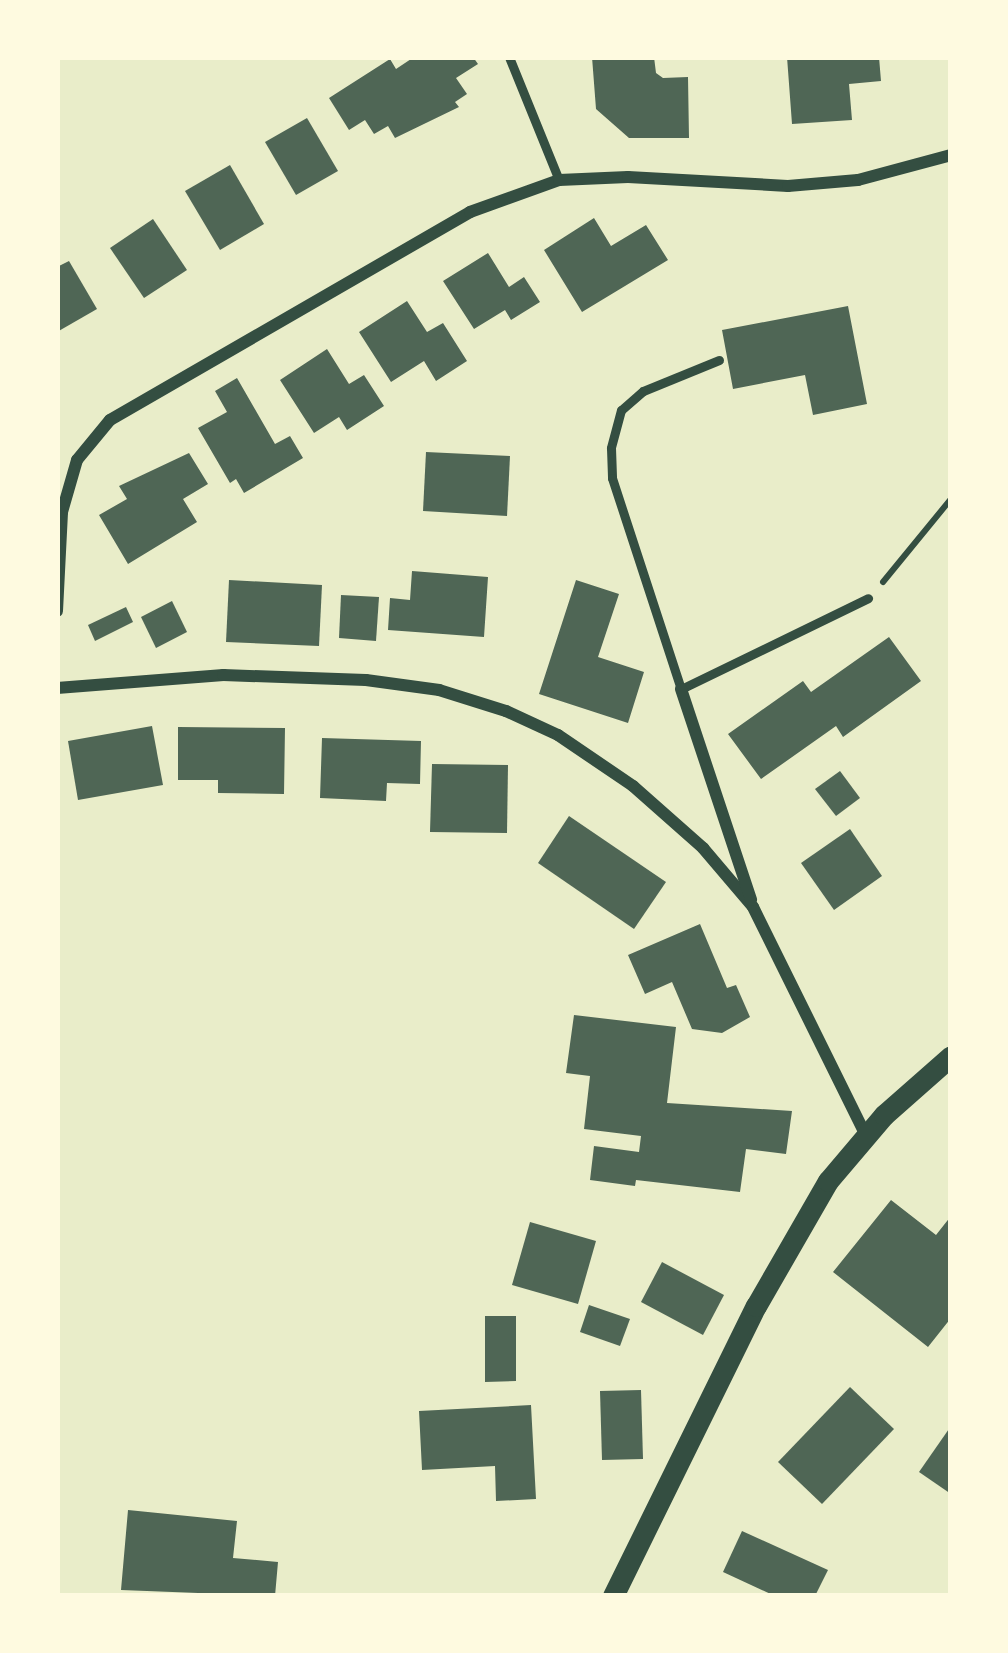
<!DOCTYPE html>
<html>
<head>
<meta charset="utf-8">
<style>
	body { margin:0 }
	#map { position:relative; width:1008px; height:1653px; overflow:hidden; background:#e9edc9; font-family:Raleway,sans-serif }
	div>[style] { position:absolute }
	[style*='--x'] { left:calc(var(--x)*1px); top:calc(var(--y)*1px); width:calc(var(--w)*1px); rotate:calc(var(--a)*1deg) }
	.building>* { inset:0; background:#4f6655 }
	.path>* { height:6px; margin:-3px; padding:0 3px; transform-origin:3px; border-radius:3px; background:#344e41 }
	.service>* { height:9px; margin:-4.5px; padding:0 4.5px; transform-origin:4.5px; border-radius:4.5px; background:#344e41 }
	.minor>* { height:12px; margin:-6px; padding:0 6px; transform-origin:6px; border-radius:6px; background:#344e41 }
	.tertiary>* { height:21px; margin:-10.5px; padding:0 10.5px; transform-origin:10.5px; border-radius:10.5px; background:#344e41 }
	span { translate:-50% -50%; white-space:nowrap; text-align:center; line-height:1.15; -webkit-text-stroke:9px #fefae0; paint-order:stroke }
	.frame { position:absolute; inset:0; border:60px solid #fefae0; pointer-events:none }
</style>
</head>
<body>
<div id="map">
	<div class="building">
		<div style="clip-path:polygon(414px 57px,473px 57px,478px 64px,456px 78px,467px 94px,455px 102px,459px 107px,395px 138px,388px 126px,374px 134px,365px 120px,349px 130px,329px 98px,390px 59px,396px 69px)"></div>
		<div style="clip-path:polygon(592px 57px,654px 57px,656px 73px,663px 78px,688px 77px,689px 138px,629px 138px,596px 109px)"></div>
		<div style="clip-path:polygon(787px 57px,879px 57px,881px 81px,849px 84px,852px 120px,792px 124px)"></div>
		<div style="clip-path:polygon(307px 118px,338px 171px,296px 195px,265px 142px)"></div>
		<div style="clip-path:polygon(230px 165px,264px 224px,220px 250px,185px 191px)"></div>
		<div style="clip-path:polygon(594px 218px,611px 246px,646px 225px,668px 260px,582px 312px,544px 250px)"></div>
		<div style="clip-path:polygon(153px 219px,187px 270px,144px 298px,110px 248px)"></div>
		<div style="clip-path:polygon(488px 253px,509px 287px,524px 277px,540px 302px,511px 320px,505px 310px,474px 329px,443px 281px)"></div>
		<div style="clip-path:polygon(69px 261px,97px 309px,57px 332px,57px 267px)"></div>
		<div style="clip-path:polygon(407px 301px,427px 332px,443px 323px,467px 361px,436px 381px,424px 361px,391px 382px,359px 332px)"></div>
		<div style="clip-path:polygon(848px 306px,867px 404px,813px 415px,805px 375px,733px 389px,722px 330px)"></div>
		<div style="clip-path:polygon(327px 349px,349px 384px,364px 375px,384px 406px,347px 430px,339px 417px,314px 433px,280px 380px)"></div>
		<div style="clip-path:polygon(237px 378px,275px 444px,290px 436px,303px 458px,244px 493px,236px 479px,230px 483px,198px 428px,227px 412px,215px 391px)"></div>
		<div style="clip-path:polygon(426px 452px,510px 456px,507px 516px,423px 511px)"></div>
		<div style="clip-path:polygon(189px 453px,208px 484px,183px 499px,197px 522px,128px 564px,99px 515px,127px 499px,119px 486px)"></div>
		<div style="clip-path:polygon(412px 571px,488px 577px,484px 637px,388px 630px,390px 598px,410px 600px)"></div>
		<div style="clip-path:polygon(229px 580px,322px 585px,319px 646px,226px 642px)"></div>
		<div style="clip-path:polygon(576px 580px,619px 594px,598px 657px,644px 672px,628px 723px,539px 694px)"></div>
		<div style="clip-path:polygon(341px 595px,379px 597px,376px 641px,339px 638px)"></div>
		<div style="clip-path:polygon(172px 601px,187px 632px,156px 648px,141px 617px)"></div>
		<div style="clip-path:polygon(126px 607px,133px 622px,95px 641px,88px 625px)"></div>
		<div style="clip-path:polygon(889px 637px,921px 681px,843px 737px,836px 726px,761px 779px,728px 734px,803px 681px,811px 692px)"></div>
		<div style="clip-path:polygon(152px 726px,163px 785px,78px 800px,68px 741px)"></div>
		<div style="clip-path:polygon(178px 727px,285px 728px,284px 794px,218px 793px,218px 780px,178px 780px)"></div>
		<div style="clip-path:polygon(322px 738px,421px 741px,420px 784px,387px 783px,386px 801px,320px 798px)"></div>
		<div style="clip-path:polygon(432px 764px,508px 765px,507px 833px,430px 832px)"></div>
		<div style="clip-path:polygon(840px 771px,860px 798px,836px 816px,815px 789px)"></div>
		<div style="clip-path:polygon(569px 816px,666px 882px,634px 929px,538px 863px)"></div>
		<div style="clip-path:polygon(850px 829px,882px 876px,834px 910px,801px 863px)"></div>
		<div style="clip-path:polygon(700px 924px,727px 988px,736px 985px,750px 1017px,722px 1033px,692px 1029px,672px 982px,645px 994px,628px 955px)"></div>
		<div style="clip-path:polygon(574px 1015px,676px 1027px,667px 1103px,792px 1111px,786px 1154px,746px 1149px,740px 1192px,636px 1180px,635px 1186px,590px 1180px,594px 1146px,639px 1152px,641px 1136px,584px 1129px,590px 1076px,566px 1073px)"></div>
		<div style="clip-path:polygon(891px 1200px,936px 1235px,951px 1216px,951px 1318px,928px 1347px,833px 1272px)"></div>
		<div style="clip-path:polygon(530px 1222px,596px 1241px,578px 1304px,512px 1285px)"></div>
		<div style="clip-path:polygon(662px 1262px,724px 1295px,703px 1335px,641px 1302px)"></div>
		<div style="clip-path:polygon(589px 1305px,630px 1319px,620px 1346px,580px 1332px)"></div>
		<div style="clip-path:polygon(485px 1316px,516px 1316px,516px 1381px,485px 1382px)"></div>
		<div style="clip-path:polygon(850px 1387px,894px 1429px,822px 1504px,778px 1462px)"></div>
		<div style="clip-path:polygon(641px 1390px,643px 1459px,602px 1460px,600px 1391px)"></div>
		<div style="clip-path:polygon(531px 1405px,536px 1499px,496px 1501px,495px 1466px,422px 1470px,419px 1411px)"></div>
		<div style="clip-path:polygon(951px 1426px,951px 1494px,919px 1472px)"></div>
		<div style="clip-path:polygon(128px 1510px,237px 1521px,233px 1558px,278px 1562px,275px 1596px,121px 1590px)"></div>
		<div style="clip-path:polygon(742px 1531px,828px 1570px,815px 1596px,775px 1596px,723px 1572px)"></div>
	</div>
	<div class="path">
		<div style="--x:883;--y:582;--w:107;--a:-50.7"></div>
	</div>
	<div class="service">
		<div style="--x:509;--y:57;--w:133;--a:67.9"></div>
		<div style="--x:719;--y:360;--w:82;--a:157.8"></div>
		<div style="--x:643;--y:391;--w:29;--a:139"></div>
		<div style="--x:621;--y:410;--w:39;--a:105"></div>
		<div style="--x:611;--y:448;--w:30;--a:88"></div>
		<div style="--x:612;--y:478;--w:222;--a:71.9"></div>
		<div style="--x:681;--y:689;--w:208;--a:-25.9"></div>
	</div>
	<div class="minor">
		<div style="--x:57;--y:611;--w:99;--a:-87.1"></div>
		<div style="--x:62;--y:512;--w:54;--a:-73.9"></div>
		<div style="--x:77;--y:460;--w:52;--a:-50.5"></div>
		<div style="--x:110;--y:420;--w:416;--a:-30"></div>
		<div style="--x:470;--y:212;--w:95;--a:-19.8"></div>
		<div style="--x:559;--y:180;--w:69;--a:-2.5"></div>
		<div style="--x:628;--y:177;--w:160;--a:3.2"></div>
		<div style="--x:788;--y:186;--w:70;--a:-4.9"></div>
		<div style="--x:858;--y:180;--w:96;--a:-15"></div>
		<div style="--x:57;--y:688;--w:167;--a:-4.5"></div>
		<div style="--x:223;--y:675;--w:143;--a:2"></div>
		<div style="--x:366;--y:680;--w:74;--a:7.8"></div>
		<div style="--x:439;--y:690;--w:70;--a:17.4"></div>
		<div style="--x:506;--y:711;--w:57;--a:24.8"></div>
		<div style="--x:558;--y:735;--w:91;--a:34.2"></div>
		<div style="--x:633;--y:786;--w:94;--a:41.5"></div>
		<div style="--x:703;--y:848;--w:77;--a:49.7"></div>
		<div style="--x:753;--y:907;--w:253;--a:63.7"></div>
		<div style="--x:681;--y:689;--w:222;--a:71.6"></div>
	</div>
	<div class="tertiary">
		<div style="--x:613;--y:1596;--w:323;--a:-63.8"></div>
		<div style="--x:756;--y:1306;--w:144;--a:-60.1"></div>
		<div style="--x:828;--y:1181;--w:87;--a:-49.7"></div>
		<div style="--x:884;--y:1115;--w:89;--a:-41.4"></div>
	</div>
	<div class="frame"></div>
</div>
</body>
</html>
